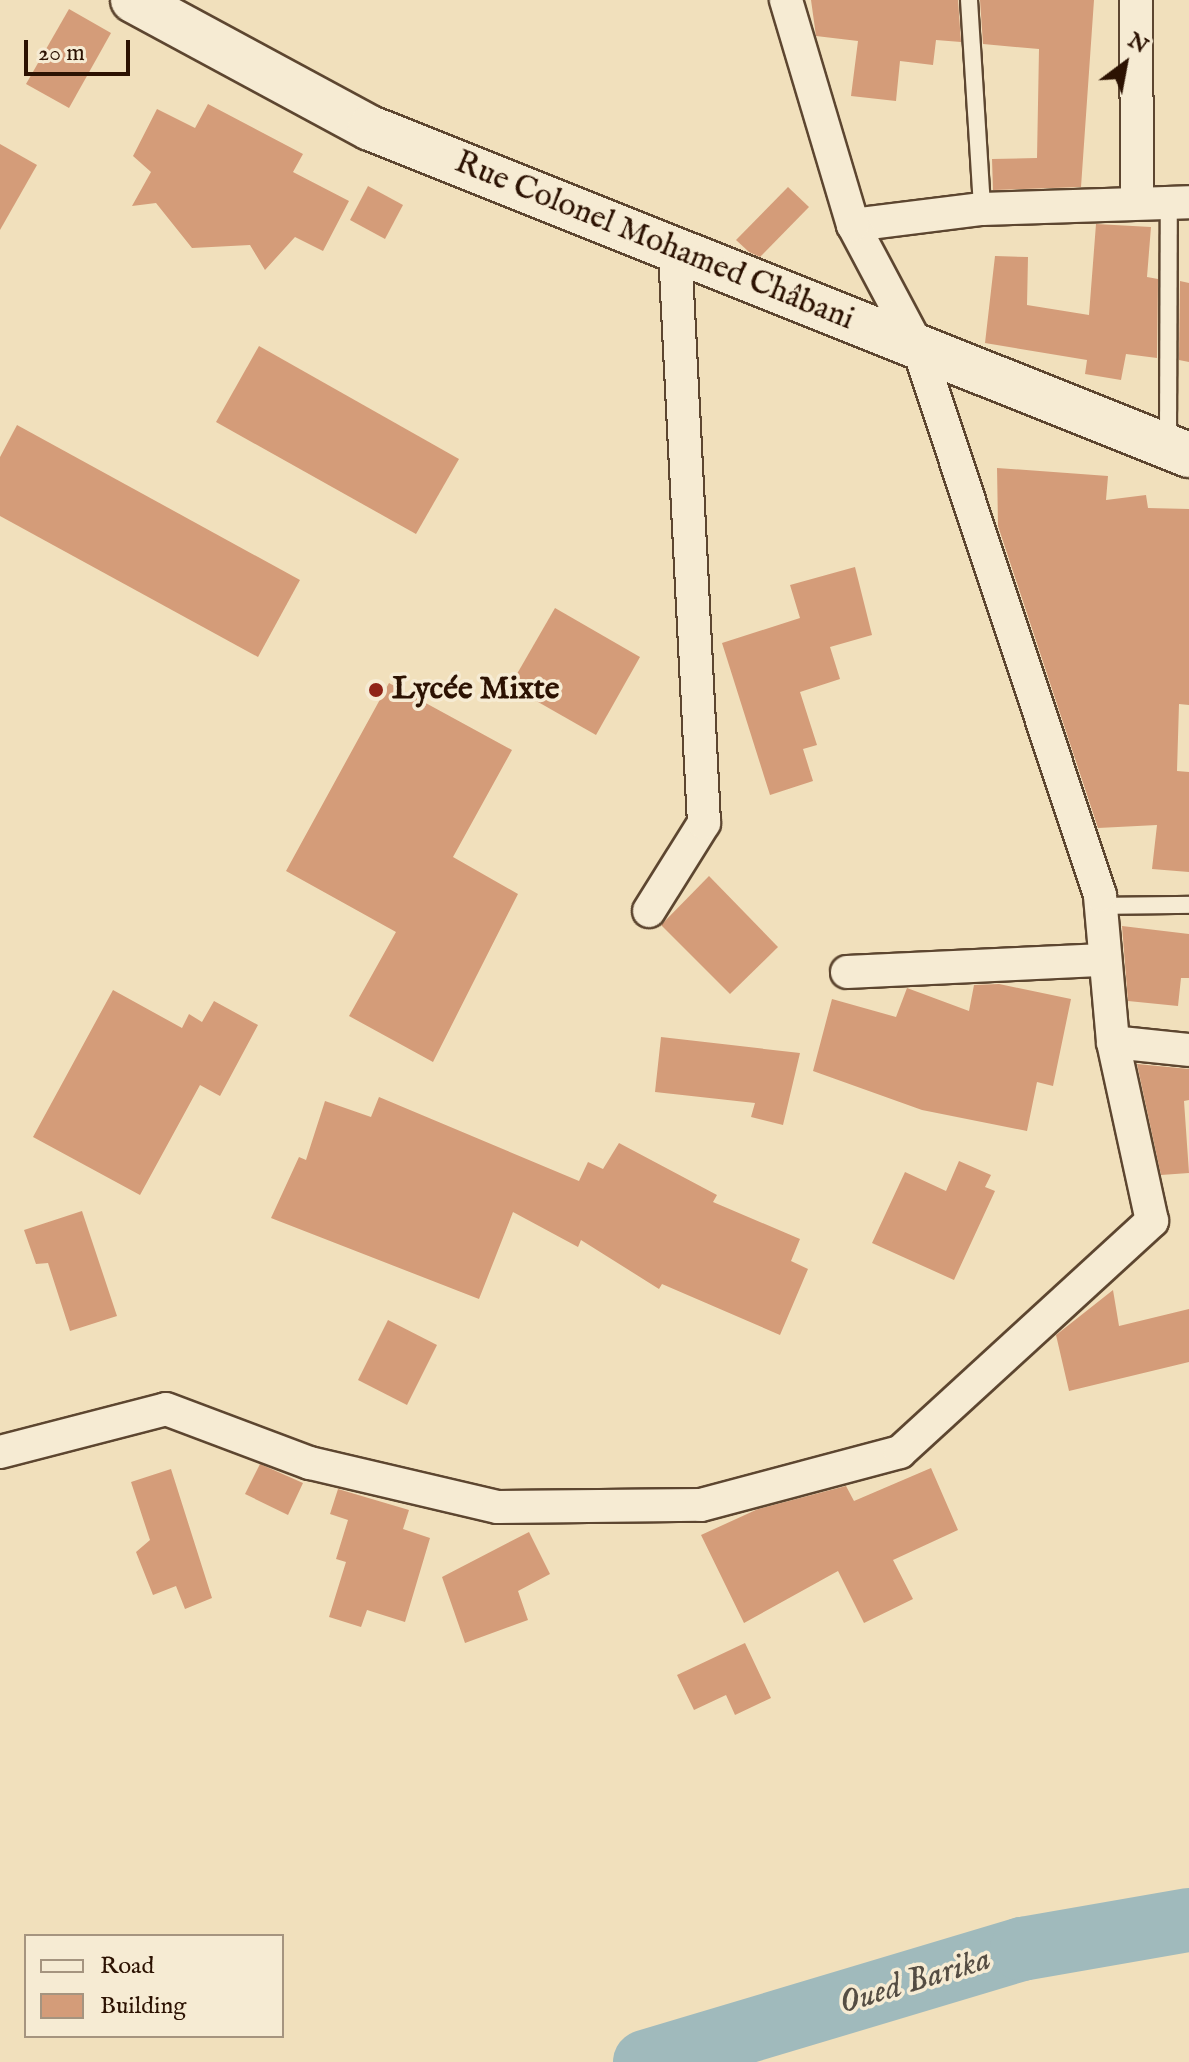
<!DOCTYPE html>
<html>
<head>
<meta charset="utf-8">
<style>
	body { margin:0 }
	#map { position:relative; width:1189px; height:2062px; overflow:hidden; background:#f1e0bc; font-family:"IM FELL English",serif }
	div>[style] { position:absolute }
	[style*='--x'] { left:calc(var(--x)*1px); top:calc(var(--y)*1px); width:calc(var(--w)*1px); rotate:calc(var(--a)*1deg) }
	.river>* { height:64px; margin:-32px; padding:0 32px; transform-origin:32px; border-radius:32px; background:#a0babc }
	.building>* { inset:0; background:#d49c79 }
	.roads { filter:drop-shadow(2px 0 #5d4630) drop-shadow(-2px 0 #5d4630) drop-shadow(0 2px #5d4630) drop-shadow(0 -2px #5d4630) }
	.lane>* { height:16px; margin:-8px; padding:0 8px; transform-origin:8px; border-radius:8px; background:#f6ebd3 }
	.street>* { height:32px; margin:-16px; padding:0 16px; transform-origin:16px; border-radius:16px; background:#f6ebd3 }
	.secondary>* { height:44px; margin:-22px; padding:0 22px; transform-origin:22px; border-radius:22px; background:#f6ebd3 }
	.dots>* { width:22px; height:22px; translate:-50% -50%; box-sizing:border-box; border:4px solid #f6ebd3; border-radius:50% }
	span { translate:-50% -50%; white-space:nowrap; text-align:center; line-height:1.15; -webkit-text-stroke:7px #f6ebd3; paint-order:stroke }
	.street-label { font-size:32px; color:#2c1202 }
	.poi-label { font-size:32px; color:#2c1202; font-weight:700 }
	.left { translate:0 -50%; text-align:left }
	.water-label { font-size:34px; color:#554d43; font-style:italic }
	.legend { position:absolute; left:24px; top:1934px; width:260px; height:104px; box-sizing:border-box; background:#f6ebd3; border:2px solid #a5947f; margin:0; padding:10px 14px; list-style:none; font-size:24px; color:#2c1202 }
	.legend li { display:flex; align-items:center; gap:16px; height:40px }
	.legend b { width:40px; border:2px solid #a5947f }
	.north { position:absolute; left:1085px; top:24px; width:80px; height:80px; -webkit-text-stroke:6px #f6ebd3; paint-order:stroke; rotate:32deg; font-size:22px; font-weight:700; line-height:32px; text-align:center; color:#2c1202 }
	.north::after { content:''; display:block; margin:auto; width:28px; height:36px; background:#2c1202; clip-path:polygon(50% 0,100% 100%,50% 72%,0 100%) }
	.scale { position:absolute; left:24px; top:40px; width:106px; height:36px; box-sizing:border-box; border:4px solid #2c1202; border-top:0; padding-left:10px; font-size:24px; line-height:28px; white-space:nowrap; color:#2c1202; -webkit-text-stroke:6px #f6ebd3; paint-order:stroke }
</style>
</head>
<body>
<div id="map">
	<div class="river">
		<div style="--x:645;--y:2062;--w:394;--a:-16.7"></div>
		<div style="--x:1022;--y:1949;--w:169;--a:-9.9"></div>
	</div>
	<div class="building">
		<div style="clip-path:polygon(811px 0,958px 0,961px 42px,936px 40px,933px 65px,900px 61px,896px 101px,851px 96px,858px 41px,816px 36px)"></div>
		<div style="clip-path:polygon(980px 0,1094px 0,1081px 187px,993px 190px,992px 159px,1037px 158px,1039px 49px,983px 44px)"></div>
		<div style="clip-path:polygon(69px 9px,111px 33px,69px 108px,26px 84px)"></div>
		<div style="clip-path:polygon(208px 104px,303px 154px,293px 172px,349px 201px,323px 251px,295px 237px,265px 270px,250px 245px,192px 248px,156px 203px,132px 206px,151px 172px,133px 156px,157px 109px,195px 128px)"></div>
		<div style="clip-path:polygon(0 144px,37px 165px,0 230px)"></div>
		<div style="clip-path:polygon(368px 186px,403px 205px,385px 239px,350px 220px)"></div>
		<div style="clip-path:polygon(788px 187px,809px 207px,760px 257px,749px 252px,736px 240px)"></div>
		<div style="clip-path:polygon(1096px 224px,1151px 227px,1147px 277px,1158px 279px,1157px 358px,1126px 354px,1121px 380px,1085px 374px,1087px 360px,985px 343px,995px 256px,1028px 257px,1027px 305px,1089px 315px)"></div>
		<div style="clip-path:polygon(1180px 281px,1189px 283px,1189px 362px,1179px 360px)"></div>
		<div style="clip-path:polygon(259px 346px,459px 459px,416px 534px,216px 422px)"></div>
		<div style="clip-path:polygon(17px 425px,300px 580px,258px 657px,0 516px,0 457px)"></div>
		<div style="clip-path:polygon(997px 468px,1108px 476px,1106px 500px,1146px 495px,1148px 508px,1189px 509px,1189px 705px,1179px 704px,1177px 771px,1189px 772px,1189px 872px,1152px 869px,1157px 825px,1098px 828px,998px 526px)"></div>
		<div style="clip-path:polygon(855px 567px,872px 635px,830px 647px,840px 679px,800px 692px,817px 745px,803px 749px,813px 781px,770px 795px,722px 643px,800px 618px,790px 585px)"></div>
		<div style="clip-path:polygon(555px 608px,640px 657px,596px 735px,510px 686px)"></div>
		<div style="clip-path:polygon(389px 683px,512px 750px,453px 857px,518px 894px,433px 1062px,349px 1016px,396px 932px,286px 871px)"></div>
		<div style="clip-path:polygon(709px 876px,778px 947px,730px 994px,661px 925px)"></div>
		<div style="clip-path:polygon(1122px 926px,1189px 934px,1189px 978px,1181px 978px,1178px 1006px,1128px 1001px)"></div>
		<div style="clip-path:polygon(999px 984px,1071px 999px,1053px 1086px,1037px 1082px,1027px 1131px,922px 1110px,813px 1071px,832px 999px,896px 1017px,907px 988px,969px 1011px,974px 985px)"></div>
		<div style="clip-path:polygon(113px 990px,182px 1028px,189px 1014px,202px 1022px,214px 1001px,258px 1025px,220px 1096px,200px 1085px,140px 1195px,33px 1137px)"></div>
		<div style="clip-path:polygon(661px 1037px,800px 1053px,783px 1125px,751px 1117px,755px 1103px,655px 1092px)"></div>
		<div style="clip-path:polygon(1137px 1064px,1189px 1069px,1189px 1100px,1184px 1101px,1189px 1173px,1161px 1175px)"></div>
		<div style="clip-path:polygon(379px 1097px,579px 1181px,588px 1162px,603px 1169px,619px 1143px,717px 1195px,713px 1202px,800px 1239px,791px 1261px,808px 1269px,780px 1335px,662px 1284px,659px 1289px,581px 1240px,578px 1247px,513px 1212px,479px 1299px,271px 1218px,299px 1157px,306px 1160px,325px 1101px,371px 1117px)"></div>
		<div style="clip-path:polygon(959px 1161px,991px 1175px,985px 1187px,995px 1191px,954px 1280px,872px 1243px,905px 1172px,946px 1191px)"></div>
		<div style="clip-path:polygon(82px 1211px,117px 1316px,70px 1331px,48px 1263px,36px 1264px,24px 1230px)"></div>
		<div style="clip-path:polygon(1113px 1290px,1119px 1326px,1189px 1309px,1189px 1362px,1069px 1391px,1056px 1335px)"></div>
		<div style="clip-path:polygon(388px 1320px,437px 1345px,407px 1405px,358px 1380px)"></div>
		<div style="clip-path:polygon(260px 1464px,303px 1483px,288px 1515px,245px 1494px)"></div>
		<div style="clip-path:polygon(931px 1468px,958px 1530px,893px 1560px,913px 1599px,864px 1623px,838px 1571px,744px 1623px,701px 1535px,758px 1509px,846px 1486px,854px 1501px)"></div>
		<div style="clip-path:polygon(171px 1469px,212px 1598px,185px 1609px,176px 1586px,153px 1595px,136px 1552px,150px 1540px,131px 1482px)"></div>
		<div style="clip-path:polygon(338px 1489px,409px 1510px,403px 1529px,430px 1538px,405px 1622px,367px 1610px,361px 1627px,329px 1617px,346px 1562px,336px 1559px,348px 1520px,330px 1514px)"></div>
		<div style="clip-path:polygon(529px 1532px,550px 1574px,518px 1591px,528px 1620px,465px 1643px,442px 1577px)"></div>
		<div style="clip-path:polygon(745px 1643px,771px 1698px,735px 1715px,726px 1695px,694px 1710px,677px 1675px)"></div>
	</div>
	<div class="roads">
		<div class="lane">
			<div style="--x:969;--y:0;--w:209;--a:86.4"></div>
			<div style="--x:1168;--y:442;--w:240;--a:-89.8"></div>
			<div style="--x:1101;--y:906;--w:88;--a:-0.7"></div>
		</div>
		<div class="street">
			<div style="--x:1136;--y:0;--w:203;--a:89.7"></div>
			<div style="--x:853;--y:225;--w:130;--a:-7.1"></div>
			<div style="--x:982;--y:209;--w:207;--a:-1.9"></div>
			<div style="--x:649;--y:911;--w:104;--a:-58"></div>
			<div style="--x:704;--y:823;--w:574;--a:-92.9"></div>
			<div style="--x:847;--y:972;--w:257;--a:-2.7"></div>
			<div style="--x:1113;--y:1042;--w:76;--a:6"></div>
			<div style="--x:0;--y:1452;--w:171;--a:-14.5"></div>
			<div style="--x:166;--y:1409;--w:154;--a:20.6"></div>
			<div style="--x:310;--y:1463;--w:193;--a:13.2"></div>
			<div style="--x:498;--y:1507;--w:203;--a:-0.6"></div>
			<div style="--x:701;--y:1505;--w:206;--a:-14.9"></div>
			<div style="--x:900;--y:1452;--w:342;--a:-42.5"></div>
			<div style="--x:1152;--y:1221;--w:183;--a:-102.3"></div>
			<div style="--x:1113;--y:1042;--w:148;--a:-95.1"></div>
			<div style="--x:1100;--y:895;--w:577;--a:-108.37"></div>
			<div style="--x:918;--y:347;--w:138;--a:-118"></div>
			<div style="--x:853;--y:225;--w:235;--a:-106.6"></div>
		</div>
		<div class="secondary">
			<div style="--x:133;--y:0;--w:269;--a:28.4"></div>
			<div style="--x:370;--y:128;--w:882;--a:21.77"></div>
		</div>
	</div>
	<div class="dots">
		<div style="left:376px;top:690px;background:#8f2418"></div>
	</div>
	<div class="street-label">
		<span style="left:654px;top:242px;rotate:22deg">Rue Colonel Mohamed Châbani</span>
	</div>
	<div class="poi-label">
		<span class="left" style="left:392px;top:690px">Lycée Mixte</span>
	</div>
	<div class="water-label">
		<span style="left:915px;top:1981px;rotate:-17deg">Oued Barika</span>
	</div>
	<ul class="legend">
	<li><b style="height:10px;background:#f6ebd3"></b>Road</li>
	<li><b style="height:22px;background:#d49c79"></b>Building</li>
	</ul>
	<div class="north">N</div>
	<div class="scale">20 m</div>
</div>
</body>
</html>
